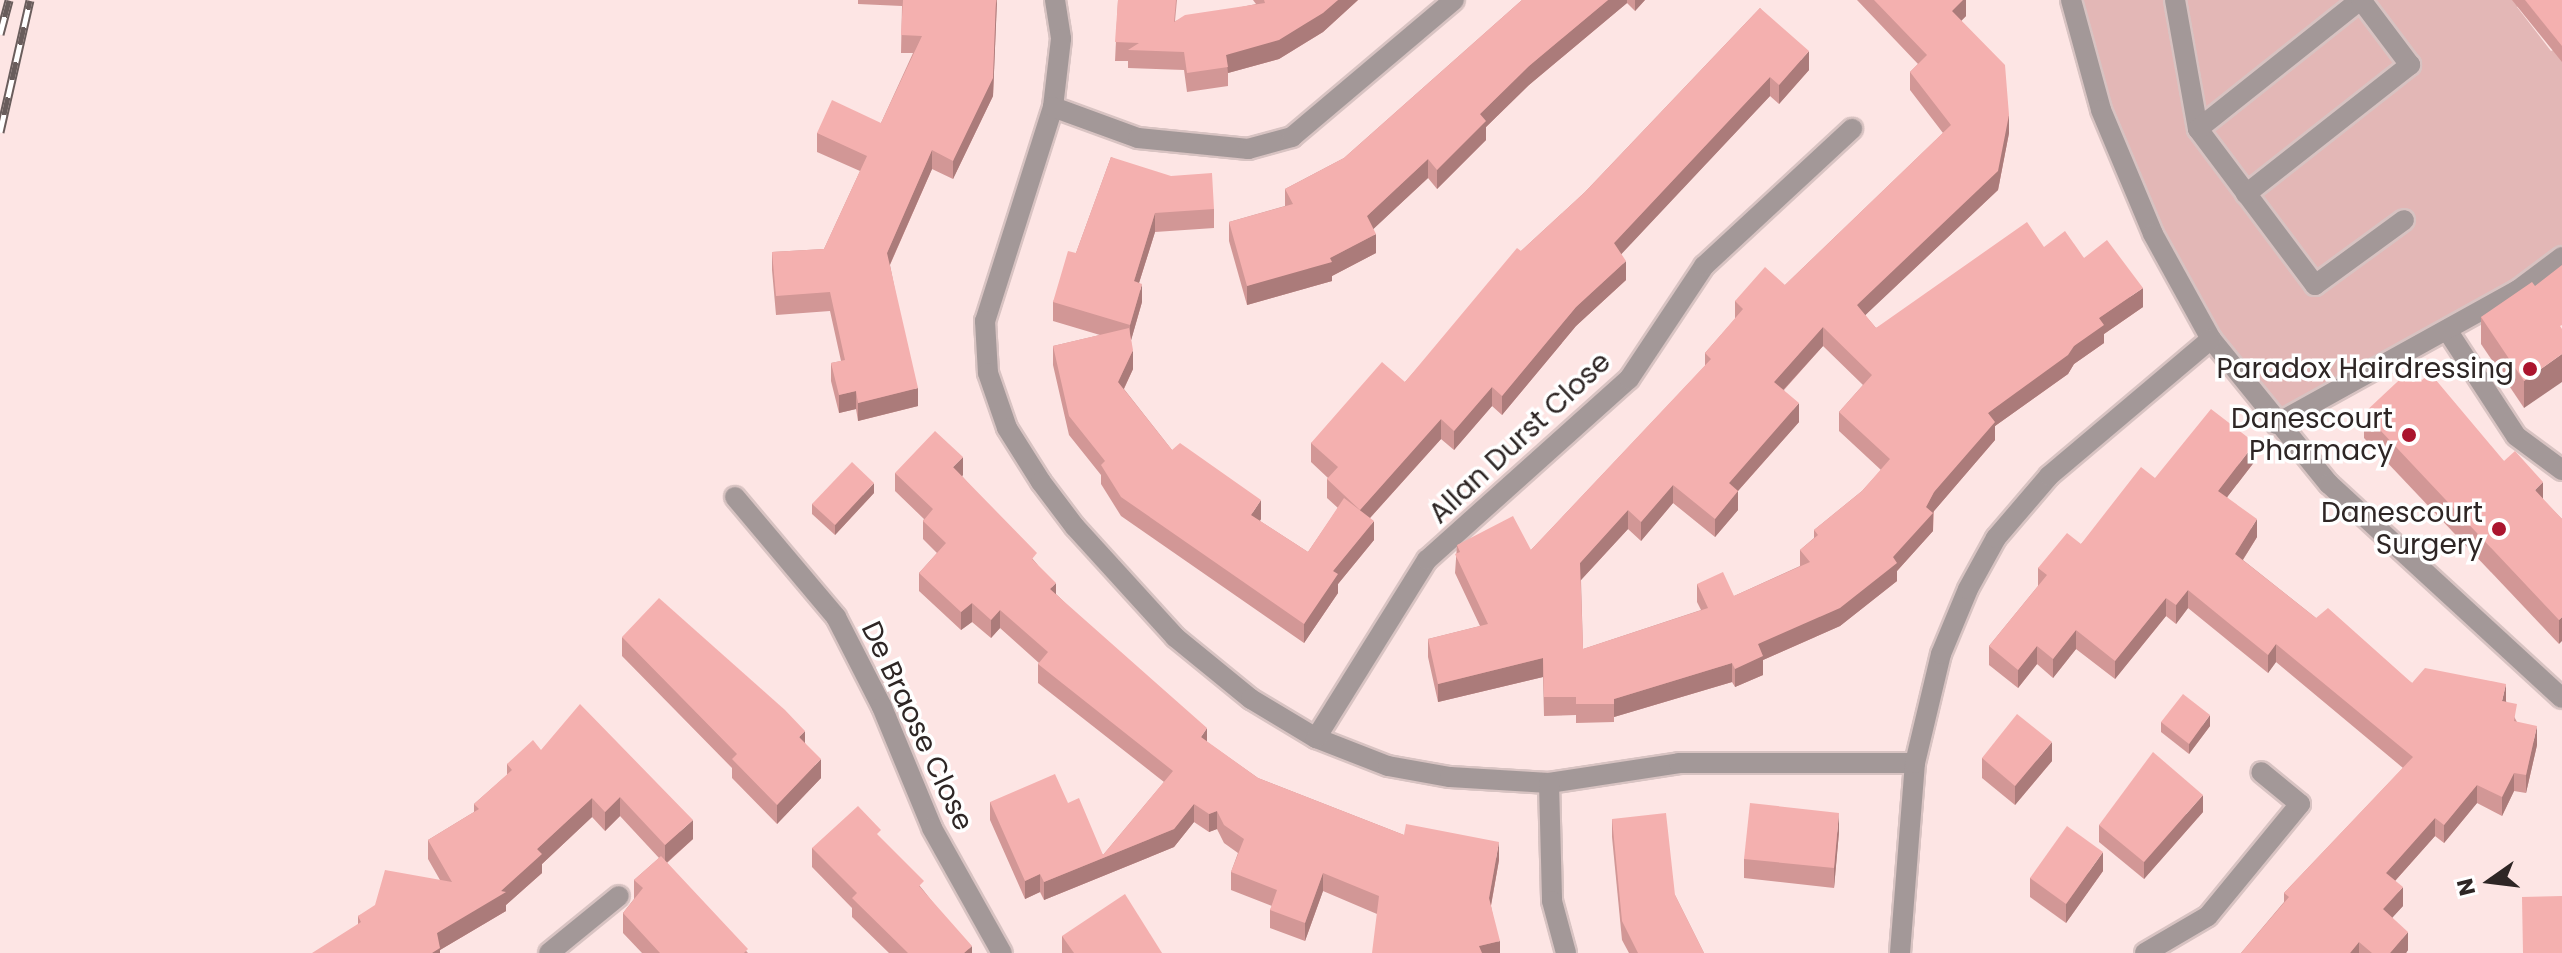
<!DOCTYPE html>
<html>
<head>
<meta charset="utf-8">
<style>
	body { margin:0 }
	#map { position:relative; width:2562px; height:953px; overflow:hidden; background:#fde5e4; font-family:Poppins,sans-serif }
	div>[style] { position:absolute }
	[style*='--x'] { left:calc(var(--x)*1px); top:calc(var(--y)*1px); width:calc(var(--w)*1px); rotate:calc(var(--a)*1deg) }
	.green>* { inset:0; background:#e3b7b6 }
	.roads { filter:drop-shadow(2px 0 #d8c3c2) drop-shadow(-2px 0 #d8c3c2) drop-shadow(0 2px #d8c3c2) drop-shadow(0 -2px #d8c3c2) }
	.service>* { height:20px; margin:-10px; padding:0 10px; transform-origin:10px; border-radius:10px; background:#a39898 }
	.minor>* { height:20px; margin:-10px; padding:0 10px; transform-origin:10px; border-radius:10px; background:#a39898 }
	.rail>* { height:9px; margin-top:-4.5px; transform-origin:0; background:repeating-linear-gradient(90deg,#fff 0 18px,#695d5c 0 36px); box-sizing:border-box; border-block:2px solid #695d5c }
	.wall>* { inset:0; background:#d29796 }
	.shaded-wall>* { inset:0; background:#ab7b7a }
	.building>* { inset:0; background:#f4b0af }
	.dots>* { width:22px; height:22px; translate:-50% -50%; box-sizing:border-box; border:4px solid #fff; border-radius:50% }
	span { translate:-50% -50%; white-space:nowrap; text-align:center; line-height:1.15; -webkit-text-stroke:7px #fff; paint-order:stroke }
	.poi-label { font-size:28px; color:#2e2625 }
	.right { translate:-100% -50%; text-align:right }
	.street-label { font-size:28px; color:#2e2625 }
	.north { position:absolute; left:2450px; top:841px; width:80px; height:80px; -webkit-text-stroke:6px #fff; paint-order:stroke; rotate:256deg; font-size:22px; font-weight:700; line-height:32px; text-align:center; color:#2e2625 }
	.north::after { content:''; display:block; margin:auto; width:28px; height:36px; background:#2e2625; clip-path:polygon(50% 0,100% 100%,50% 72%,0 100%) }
</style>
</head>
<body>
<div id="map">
	<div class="green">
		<div style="clip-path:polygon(2071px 0,2523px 0,2517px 7px,2551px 51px,2562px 46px,2562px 257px,2276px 424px,2153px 234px)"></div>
	</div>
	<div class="roads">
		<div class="service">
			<div style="--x:2175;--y:0;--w:131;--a:79.9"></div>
			<div style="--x:2198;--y:129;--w:195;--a:53.1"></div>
			<div style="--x:2315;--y:285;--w:110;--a:-36.1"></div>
			<div style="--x:2198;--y:129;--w:207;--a:-38.5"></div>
			<div style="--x:2246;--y:194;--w:209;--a:-38.2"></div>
			<div style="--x:2410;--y:65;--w:81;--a:-127"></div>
			<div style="--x:2447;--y:330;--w:126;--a:56.9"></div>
			<div style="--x:2516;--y:436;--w:57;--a:36.5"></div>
		</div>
		<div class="minor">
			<div style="--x:1055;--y:0;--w:39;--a:81"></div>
			<div style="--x:1061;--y:39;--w:68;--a:96.7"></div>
			<div style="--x:1053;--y:107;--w:225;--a:107.6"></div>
			<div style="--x:985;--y:321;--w:52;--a:86.7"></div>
			<div style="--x:988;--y:373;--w:58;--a:70.9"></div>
			<div style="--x:1007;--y:428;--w:64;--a:57.8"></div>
			<div style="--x:1041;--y:482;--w:56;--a:52.9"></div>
			<div style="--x:1075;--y:527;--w:149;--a:47.7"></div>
			<div style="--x:1175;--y:637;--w:98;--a:39.2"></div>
			<div style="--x:1251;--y:699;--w:76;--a:31"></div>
			<div style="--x:1316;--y:738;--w:77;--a:21.3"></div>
			<div style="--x:1388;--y:766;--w:63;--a:10.1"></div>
			<div style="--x:1450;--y:777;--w:99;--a:3.5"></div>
			<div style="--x:1549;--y:783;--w:132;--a:-8.7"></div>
			<div style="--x:1679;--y:763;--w:236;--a:0"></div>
			<div style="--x:2071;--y:0;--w:114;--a:74.7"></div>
			<div style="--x:2101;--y:110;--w:134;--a:67.2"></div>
			<div style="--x:2153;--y:234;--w:120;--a:61.1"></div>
			<div style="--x:2211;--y:339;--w:187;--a:50.9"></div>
			<div style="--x:2329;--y:484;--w:316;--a:42.6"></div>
			<div style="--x:1053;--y:107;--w:90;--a:20"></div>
			<div style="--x:1138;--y:138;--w:111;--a:5.7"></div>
			<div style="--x:1248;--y:149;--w:46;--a:-15.3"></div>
			<div style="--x:1292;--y:137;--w:212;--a:-40.2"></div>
			<div style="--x:2276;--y:424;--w:277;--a:-29"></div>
			<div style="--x:2518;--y:290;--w:55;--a:-36.9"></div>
			<div style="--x:735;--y:497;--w:157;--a:49.9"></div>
			<div style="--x:836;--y:617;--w:101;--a:62.9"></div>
			<div style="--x:882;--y:707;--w:131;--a:67.5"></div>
			<div style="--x:932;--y:828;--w:143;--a:60.8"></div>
			<div style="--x:1316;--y:738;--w:210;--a:-58.1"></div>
			<div style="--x:1427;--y:560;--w:271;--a:-41.9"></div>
			<div style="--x:1629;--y:379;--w:136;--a:-56.4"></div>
			<div style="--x:1704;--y:266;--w:202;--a:-42.8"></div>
			<div style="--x:1549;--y:783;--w:118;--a:88.5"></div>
			<div style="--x:1552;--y:901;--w:54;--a:74.9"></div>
			<div style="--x:549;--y:953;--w:90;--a:-39.2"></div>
			<div style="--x:1900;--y:953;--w:191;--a:-85.5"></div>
			<div style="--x:1915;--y:763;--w:112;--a:-76.6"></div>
			<div style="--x:1941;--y:654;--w:70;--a:-67.4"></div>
			<div style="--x:1968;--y:589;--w:58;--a:-61.2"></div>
			<div style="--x:1996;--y:538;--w:82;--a:-49.5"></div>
			<div style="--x:2049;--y:476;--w:212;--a:-40.2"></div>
			<div style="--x:2145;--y:953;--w:73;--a:-30.4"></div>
			<div style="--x:2208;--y:916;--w:145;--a:-50.6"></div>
			<div style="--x:2300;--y:804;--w:50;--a:-140.6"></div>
		</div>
	</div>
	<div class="rail">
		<div style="--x:0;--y:34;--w:35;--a:-75"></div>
		<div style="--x:0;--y:132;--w:135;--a:-77.2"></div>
	</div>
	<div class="wall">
		<div style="clip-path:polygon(858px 0,997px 0,993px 96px,953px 179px,932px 169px,890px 265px,918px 406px,858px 421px,856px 409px,839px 413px,831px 381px,831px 363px,841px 361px,830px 311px,776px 315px,772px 270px,772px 252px,824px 249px,860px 171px,817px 152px,817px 133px,881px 123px,913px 53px,901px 53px,902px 6px,858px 4px)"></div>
		<div style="clip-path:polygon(1118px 0,1177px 0,1175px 21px,1256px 4px,1253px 0,1358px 0,1323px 32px,1279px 59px,1228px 73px,1228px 86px,1187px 92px,1184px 70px,1128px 68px,1128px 61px,1115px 61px)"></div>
		<div style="clip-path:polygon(1522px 0,1645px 0,1635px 11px,1627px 3px,1529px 85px,1486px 127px,1486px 140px,1437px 189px,1428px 178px,1373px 229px,1376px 253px,1332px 276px,1332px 281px,1247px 305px,1229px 241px,1229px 222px,1285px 206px,1285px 189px,1344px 158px)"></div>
		<div style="clip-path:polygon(evenodd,1857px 0,1966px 0,1966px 16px,1961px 21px,2009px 133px,1998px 190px,1865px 315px,1876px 328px,2044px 247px,2084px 258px,2143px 307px,2104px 334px,2104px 343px,2074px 364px,2068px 374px,1995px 426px,1995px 440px,1934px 511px,1933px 531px,1897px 571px,1897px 581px,1840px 626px,1763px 660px,1763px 675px,1735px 687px,1732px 682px,1614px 717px,1614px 722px,1576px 723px,1576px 715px,1544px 716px,1543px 677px,1438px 702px,1428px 657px,1428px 639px,1480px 626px,1455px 573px,1457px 545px,1531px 550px,1705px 366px,1705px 353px,1735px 319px,1735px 301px,1785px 285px,1943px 133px,1910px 90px,1910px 72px,1918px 64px,1857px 0,1823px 346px,1863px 385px,1839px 412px,1839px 431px,1881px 470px,1862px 491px,1814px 530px,1814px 538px,1800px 550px,1800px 566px,1734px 596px,1697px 584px,1697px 602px,1701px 610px,1583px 649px,1581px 580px,1628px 529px,1641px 541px,1673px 503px,1715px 537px,1738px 510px,1738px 491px,1799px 422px,1784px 390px,1823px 346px)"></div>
		<div style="clip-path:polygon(2512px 0,2562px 0,2562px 62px)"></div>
		<div style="clip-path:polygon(1760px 8px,1809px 70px,1779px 104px,1770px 96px,1621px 254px,1626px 280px,1576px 326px,1502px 415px,1492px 406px,1454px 450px,1441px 439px,1370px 518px,1374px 540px,1338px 584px,1338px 593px,1304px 643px,1121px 516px,1101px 484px,1101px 475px,1069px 435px,1053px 365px,1053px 346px,1100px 335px,1053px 321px,1053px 302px,1076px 253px,1111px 157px,1214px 209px,1214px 228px,1155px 232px,1139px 283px,1142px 302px,1131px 340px,1133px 369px,1124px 389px,1172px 450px,1261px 519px,1260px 521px,1308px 552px,1338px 508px,1327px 498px,1327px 479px,1328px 478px,1311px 462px,1311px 443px,1405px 382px,1521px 251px,1585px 192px)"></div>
		<div style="clip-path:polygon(2535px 286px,2524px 408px,2481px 344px,2481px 317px)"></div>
		<div style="clip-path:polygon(2422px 380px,2562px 519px,2559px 644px,2364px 438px,2364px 413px)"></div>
		<div style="clip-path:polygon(2255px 461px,2227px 497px,2257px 537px,2243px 560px,2316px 618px,2412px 683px,2506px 701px,2517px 722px,2537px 745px,2526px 793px,2514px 791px,2502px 816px,2477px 803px,2444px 843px,2435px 836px,2395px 881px,2403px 906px,2392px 917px,2408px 950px,2406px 953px,2241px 953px,2284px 902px,2284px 893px,2403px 768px,2276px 662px,2268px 673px,2188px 608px,2176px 624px,2166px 616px,2115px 679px,2076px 649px,2053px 678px,2037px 664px,2018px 688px,1989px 665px,1989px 646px,2038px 586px,2038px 568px,2081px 544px,2155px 478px)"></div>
		<div style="clip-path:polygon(895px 473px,963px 475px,962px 476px,1037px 564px,1056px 594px,1207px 742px,1258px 778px,1404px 835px,1499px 860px,1491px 906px,1500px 953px,1377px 914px,1323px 891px,1305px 941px,1270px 928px,1270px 910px,1272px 906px,1231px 890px,1231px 872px,1238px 853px,1224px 843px,1217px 829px,1209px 832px,1194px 822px,1174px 847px,1044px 900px,1040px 892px,1025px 899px,990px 820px,990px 802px,1068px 803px,1103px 855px,1164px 782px,1038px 683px,1038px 664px,1039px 663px,1000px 628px,991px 638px,972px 622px,961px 630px,919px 591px,919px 573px,937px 553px,923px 539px,923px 521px,924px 519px,895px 491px)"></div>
		<div style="clip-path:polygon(874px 493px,835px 535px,812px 514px,812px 504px)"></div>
		<div style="clip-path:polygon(622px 637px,805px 743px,821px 778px,777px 824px,732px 778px,732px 768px,622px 656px)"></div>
		<div style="clip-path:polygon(2161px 722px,2210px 726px,2189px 754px,2161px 732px)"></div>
		<div style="clip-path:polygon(541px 750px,693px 839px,667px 863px,748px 953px,642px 953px,623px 933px,623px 913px,634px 899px,634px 880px,659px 858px,620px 816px,605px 831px,592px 817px,542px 864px,542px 873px,506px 905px,506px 911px,440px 950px,440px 953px,358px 924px,358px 916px,440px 880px,428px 859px,428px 840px,474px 812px,474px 804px,507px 775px,507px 764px)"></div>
		<div style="clip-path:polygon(1982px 758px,2052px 761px,2015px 805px,1982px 778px)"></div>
		<div style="clip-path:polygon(2203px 812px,2144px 879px,2099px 842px,2099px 825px)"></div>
		<div style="clip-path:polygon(1612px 819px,1675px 895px,1704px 953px,1629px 953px,1622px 940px,1612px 837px)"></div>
		<div style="clip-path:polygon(1839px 832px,1834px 888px,1744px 878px,1744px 859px)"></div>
		<div style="clip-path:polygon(881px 839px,924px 891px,972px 953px,889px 953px,852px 917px,852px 908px,812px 867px,812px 848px)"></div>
		<div style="clip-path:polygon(2103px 871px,2066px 923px,2030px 897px,2030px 878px)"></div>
		<div style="clip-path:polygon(1062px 936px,1162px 953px,1062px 953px)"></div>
	</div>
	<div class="shaded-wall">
		<div style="clip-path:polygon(997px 0,993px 96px,953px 179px,953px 161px)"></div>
		<div style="clip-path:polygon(1338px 0,1358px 0,1323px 32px,1279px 59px,1228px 73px,1226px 55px)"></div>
		<div style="clip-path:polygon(1608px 0,1627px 0,1627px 3px,1529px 85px,1486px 127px,1486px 140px,1437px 189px,1437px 170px,1480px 114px,1529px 66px)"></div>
		<div style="clip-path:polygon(1635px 0,1645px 0,1635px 11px)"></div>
		<div style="clip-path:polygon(1957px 0,1966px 0,1966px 16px,1952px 30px,1952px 11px)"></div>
		<div style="clip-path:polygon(1809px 51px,1809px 70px,1779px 104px,1779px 85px)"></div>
		<div style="clip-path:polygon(1770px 77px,1770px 96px,1614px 262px,1614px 243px)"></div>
		<div style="clip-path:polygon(2009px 115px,2009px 133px,1998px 190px,1857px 323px,1857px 305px)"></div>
		<div style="clip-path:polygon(932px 150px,932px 169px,887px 271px,887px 253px)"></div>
		<div style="clip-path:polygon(1428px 159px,1428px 178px,1367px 235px,1367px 216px)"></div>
		<div style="clip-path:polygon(1155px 213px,1155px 232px,1134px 299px,1134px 281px)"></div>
		<div style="clip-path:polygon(1376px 234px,1376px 253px,1332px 276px,1332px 281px,1247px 305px,1247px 286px,1330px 258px)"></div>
		<div style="clip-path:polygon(1626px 261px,1626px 280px,1576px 326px,1502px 415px,1502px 396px,1576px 307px)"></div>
		<div style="clip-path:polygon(1142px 284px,1142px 302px,1130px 344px,1130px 325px)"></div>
		<div style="clip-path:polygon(2143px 288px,2143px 307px,2104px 334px,2104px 343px,2074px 364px,2068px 374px,1995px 426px,1995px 440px,1934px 511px,1932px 514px,1933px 513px,1933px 531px,1897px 571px,1897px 581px,1840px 626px,1763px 660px,1763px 675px,1735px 687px,1735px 669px,1758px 644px,1893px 557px,1926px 507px,1934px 492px,1988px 413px,2074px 346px,2099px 318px)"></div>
		<div style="clip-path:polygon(1823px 327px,1823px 346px,1774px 400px,1774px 382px)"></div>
		<div style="clip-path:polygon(1133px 350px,1133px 369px,1118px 401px,1118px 382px)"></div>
		<div style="clip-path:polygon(2562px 354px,2562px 382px,2524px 408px,2524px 381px)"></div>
		<div style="clip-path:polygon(1492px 387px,1492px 406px,1454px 450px,1454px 431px)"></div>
		<div style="clip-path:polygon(918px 388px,918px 406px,858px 421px,858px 403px)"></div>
		<div style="clip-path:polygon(856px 391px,856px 409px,839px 413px,839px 395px)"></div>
		<div style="clip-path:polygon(1799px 403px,1799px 422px,1729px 501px,1729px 483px)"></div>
		<div style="clip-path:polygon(1441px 419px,1441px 439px,1360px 529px,1360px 510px)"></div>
		<div style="clip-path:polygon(2255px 443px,2255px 461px,2218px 509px,2218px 491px)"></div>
		<div style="clip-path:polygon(963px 457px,963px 475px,953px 485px,953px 467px)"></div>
		<div style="clip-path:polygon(2543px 482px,2543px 506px,2535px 490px)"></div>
		<div style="clip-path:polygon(874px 483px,874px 493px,835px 535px,835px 525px)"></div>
		<div style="clip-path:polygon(1673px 485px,1673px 503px,1641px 541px,1641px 522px)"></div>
		<div style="clip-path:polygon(1738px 491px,1738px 510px,1715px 537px,1715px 519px)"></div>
		<div style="clip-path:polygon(1261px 500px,1261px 519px,1251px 534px,1251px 515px)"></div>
		<div style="clip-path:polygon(1628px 510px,1628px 529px,1580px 581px,1580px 563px)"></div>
		<div style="clip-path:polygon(2257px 519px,2257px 537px,2235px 572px,2235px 554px)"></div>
		<div style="clip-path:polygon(1374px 521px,1374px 540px,1338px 584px,1338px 593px,1304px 643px,1304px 624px,1333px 571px)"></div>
		<div style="clip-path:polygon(1056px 583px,1056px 601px,1050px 589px)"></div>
		<div style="clip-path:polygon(2188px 590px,2188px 608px,2176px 624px,2176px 605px)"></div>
		<div style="clip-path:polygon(2166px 598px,2166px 616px,2115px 679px,2115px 661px)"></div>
		<div style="clip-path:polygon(972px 603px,972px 622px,961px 630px,961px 612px)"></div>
		<div style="clip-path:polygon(1000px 610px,1000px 628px,991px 638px,991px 620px)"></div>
		<div style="clip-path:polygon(2562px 617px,2562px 641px,2559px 644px,2559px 620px)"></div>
		<div style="clip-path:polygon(2076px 630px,2076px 649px,2053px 678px,2053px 659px)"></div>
		<div style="clip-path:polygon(2276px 644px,2276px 662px,2268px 673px,2268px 655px)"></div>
		<div style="clip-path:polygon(2037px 646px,2037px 664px,2018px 688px,2018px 670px)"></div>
		<div style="clip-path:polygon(1543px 658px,1543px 677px,1438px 702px,1438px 684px)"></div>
		<div style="clip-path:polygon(1732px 663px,1732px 682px,1614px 717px,1614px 699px)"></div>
		<div style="clip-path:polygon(2506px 684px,2506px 702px,2502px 701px)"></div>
		<div style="clip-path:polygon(2210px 715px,2210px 726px,2189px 754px,2189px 744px)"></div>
		<div style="clip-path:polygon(2537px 726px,2537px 745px,2526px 793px,2526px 775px)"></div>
		<div style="clip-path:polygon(1207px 728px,1207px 746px,1201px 737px)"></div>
		<div style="clip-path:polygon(805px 731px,805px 750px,799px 737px)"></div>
		<div style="clip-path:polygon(2052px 742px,2052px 761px,2015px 805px,2015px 786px)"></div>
		<div style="clip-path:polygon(821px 759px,821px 778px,777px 824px,777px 805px)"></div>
		<div style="clip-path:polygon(2514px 773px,2514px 791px,2502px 816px,2502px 797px)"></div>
		<div style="clip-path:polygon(2477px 785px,2477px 803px,2444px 843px,2444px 825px)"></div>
		<div style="clip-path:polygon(2203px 795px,2203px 812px,2144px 879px,2144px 862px)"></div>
		<div style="clip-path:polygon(620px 797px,620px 816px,605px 831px,605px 812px)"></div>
		<div style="clip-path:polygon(592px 798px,592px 817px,542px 864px,542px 873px,506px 905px,506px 911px,440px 950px,440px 953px,432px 953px,437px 933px,501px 891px,537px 849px)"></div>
		<div style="clip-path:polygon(1194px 804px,1194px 822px,1174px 847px,1044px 900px,1044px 882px,1174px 829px)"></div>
		<div style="clip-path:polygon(1217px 811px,1217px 829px,1209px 832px,1209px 814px)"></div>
		<div style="clip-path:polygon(1839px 813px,1839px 832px,1834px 888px,1834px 868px)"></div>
		<div style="clip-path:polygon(2435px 818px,2435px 836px,2386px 891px,2386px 873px)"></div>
		<div style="clip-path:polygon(693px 820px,693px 839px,665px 864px,665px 845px)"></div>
		<div style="clip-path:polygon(1499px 842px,1499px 860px,1489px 916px,1489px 898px)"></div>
		<div style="clip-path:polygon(2103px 852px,2103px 871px,2066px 923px,2066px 904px)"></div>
		<div style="clip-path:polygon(1323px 873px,1323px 891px,1305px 941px,1305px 923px)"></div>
		<div style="clip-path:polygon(1040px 874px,1040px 892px,1025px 899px,1025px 881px)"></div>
		<div style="clip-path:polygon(2403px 887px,2403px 906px,2383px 928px,2383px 909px)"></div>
		<div style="clip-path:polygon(2408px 932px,2408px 950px,2406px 953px,2390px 953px)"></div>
		<div style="clip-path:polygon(1500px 941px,1500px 953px,1479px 953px,1479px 946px)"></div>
		<div style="clip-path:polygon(2359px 942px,2359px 953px,2350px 953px)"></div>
		<div style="clip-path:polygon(972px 946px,972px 953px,964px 953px)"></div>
	</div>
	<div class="building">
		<div style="clip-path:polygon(903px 0,996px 0,993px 78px,953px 161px,932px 150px,887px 253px,918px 388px,858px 403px,856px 391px,839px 395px,831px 363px,845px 360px,830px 292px,776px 296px,772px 252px,824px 249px,867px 156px,817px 133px,832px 100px,881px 123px,922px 36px,901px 35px)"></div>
		<div style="clip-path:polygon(1118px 0,1176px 0,1174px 22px,1185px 15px,1265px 3px,1264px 0,1338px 0,1323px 13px,1279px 40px,1226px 55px,1228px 67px,1187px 73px,1184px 52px,1128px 50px,1139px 43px,1115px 42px)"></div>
		<div style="clip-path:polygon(1522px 0,1608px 0,1529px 66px,1480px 114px,1486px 121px,1437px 170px,1428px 159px,1367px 216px,1376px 234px,1330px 258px,1332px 262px,1247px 286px,1229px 222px,1293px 204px,1285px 189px,1344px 158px)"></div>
		<div style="clip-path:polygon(evenodd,1874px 0,1963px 0,1952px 11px,2005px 65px,2009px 115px,1998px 171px,1857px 305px,1876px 328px,2027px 222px,2044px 247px,2065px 231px,2084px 258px,2107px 240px,2143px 288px,2099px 318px,2104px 325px,2074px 346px,2068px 355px,1988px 413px,1995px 422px,1934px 492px,1926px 507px,1933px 513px,1893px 557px,1897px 563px,1840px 608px,1758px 644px,1763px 656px,1735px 669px,1732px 663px,1614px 699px,1614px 704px,1576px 704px,1576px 697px,1544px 697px,1543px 658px,1438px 684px,1428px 639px,1488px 624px,1455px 554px,1460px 552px,1457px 545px,1513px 516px,1531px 550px,1711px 359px,1705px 353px,1743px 309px,1735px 301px,1765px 267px,1785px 285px,1951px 125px,1910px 72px,1927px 55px,1874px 0,1823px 327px,1872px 375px,1839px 412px,1890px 459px,1862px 491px,1814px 530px,1818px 535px,1800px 550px,1810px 562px,1734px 596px,1723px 572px,1697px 584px,1708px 608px,1583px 649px,1580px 563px,1628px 510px,1641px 522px,1673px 485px,1715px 519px,1738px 491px,1729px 483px,1799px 403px,1774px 382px,1823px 327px)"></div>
		<div style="clip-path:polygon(2525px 0,2562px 0,2562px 46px)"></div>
		<div style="clip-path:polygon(1760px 8px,1809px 51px,1779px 85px,1770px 77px,1614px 243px,1626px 261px,1576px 307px,1502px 396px,1492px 387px,1454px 431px,1441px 419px,1360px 510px,1327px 479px,1338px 467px,1311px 443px,1382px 362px,1405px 382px,1517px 248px,1521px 251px,1585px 192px)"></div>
		<div style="clip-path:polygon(1111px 157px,1171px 176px,1212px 173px,1214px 209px,1155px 213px,1134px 281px,1142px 284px,1130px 325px,1053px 302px,1068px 251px,1076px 253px)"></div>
		<div style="clip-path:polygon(2562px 265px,2562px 325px,2560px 326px,2562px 329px,2562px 354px,2524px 381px,2481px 317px,2532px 282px,2535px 286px)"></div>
		<div style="clip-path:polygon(1129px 328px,1133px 350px,1118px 382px,1172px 450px,1180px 443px,1261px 500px,1251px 515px,1308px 552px,1344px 498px,1374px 521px,1333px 571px,1338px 574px,1304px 624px,1121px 497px,1101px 465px,1105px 461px,1069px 416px,1053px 346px)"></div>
		<div style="clip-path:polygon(2412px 368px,2422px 380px,2430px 373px,2504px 461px,2515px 451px,2543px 482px,2535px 490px,2562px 519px,2562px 617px,2559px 620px,2364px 413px)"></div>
		<div style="clip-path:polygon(2211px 409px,2255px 443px,2218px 491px,2257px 519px,2235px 554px,2316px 618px,2328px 608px,2412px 683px,2425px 668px,2506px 684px,2502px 701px,2517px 704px,2514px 721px,2537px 726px,2526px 775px,2514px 773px,2502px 797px,2477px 785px,2444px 825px,2435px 818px,2386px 873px,2403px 887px,2383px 909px,2408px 932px,2390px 953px,2372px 953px,2359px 942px,2350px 953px,2241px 953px,2289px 897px,2284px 893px,2413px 757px,2276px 644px,2268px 655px,2188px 590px,2176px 605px,2166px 598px,2115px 661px,2076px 630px,2053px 659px,2037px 646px,2018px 670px,1989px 646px,2047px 575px,2038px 568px,2067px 533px,2081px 544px,2141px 467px,2155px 478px)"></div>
		<div style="clip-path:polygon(935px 431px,963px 457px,953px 467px,1037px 553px,1032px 559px,1056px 583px,1050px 589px,1207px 728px,1201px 737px,1258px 778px,1404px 835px,1406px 824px,1499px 842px,1489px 898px,1500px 941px,1479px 946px,1482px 953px,1372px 953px,1379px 896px,1323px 873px,1305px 923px,1270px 910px,1277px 890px,1231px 872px,1244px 839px,1224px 825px,1217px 811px,1209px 814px,1194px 804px,1174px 829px,1044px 882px,1040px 874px,1025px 881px,990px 802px,1055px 774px,1068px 803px,1079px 798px,1103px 855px,1173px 771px,1038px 664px,1048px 652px,1000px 610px,991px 620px,972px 603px,961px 612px,919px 573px,946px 543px,923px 521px,933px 509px,895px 473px)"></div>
		<div style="clip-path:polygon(852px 462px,874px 483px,835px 525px,812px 504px)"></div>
		<div style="clip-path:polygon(659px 598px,785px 710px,805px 731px,799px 737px,821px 759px,777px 805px,732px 759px,737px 754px,622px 637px)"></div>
		<div style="clip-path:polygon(2183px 694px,2210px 715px,2189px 744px,2161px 722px)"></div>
		<div style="clip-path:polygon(580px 704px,693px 820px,665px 845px,620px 797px,605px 812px,592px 798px,537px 849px,542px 854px,501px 891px,506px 892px,437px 933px,440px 948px,432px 953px,312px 953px,361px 922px,358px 916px,375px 905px,385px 870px,452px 882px,428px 840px,479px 809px,474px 804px,512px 770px,507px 764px,533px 740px,541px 750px)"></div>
		<div style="clip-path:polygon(2017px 714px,2052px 742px,2015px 786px,1982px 758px)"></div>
		<div style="clip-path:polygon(2153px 752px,2203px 795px,2144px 862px,2099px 825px)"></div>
		<div style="clip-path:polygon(1750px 803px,1839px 813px,1834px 868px,1744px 859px)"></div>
		<div style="clip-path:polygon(858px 806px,881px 830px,877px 834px,924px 881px,919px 886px,972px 946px,964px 953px,908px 953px,852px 898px,857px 893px,812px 848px)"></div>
		<div style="clip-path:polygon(1666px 813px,1675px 895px,1704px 953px,1638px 953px,1622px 921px,1612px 819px)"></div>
		<div style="clip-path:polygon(2067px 826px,2103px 852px,2066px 904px,2030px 878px)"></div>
		<div style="clip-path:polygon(661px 856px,748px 949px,744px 953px,660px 953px,623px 913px,643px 888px,634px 880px)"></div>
		<div style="clip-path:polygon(1125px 894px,1162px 953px,1074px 953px,1062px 936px)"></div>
		<div style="clip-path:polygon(2562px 896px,2562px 953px,2523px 953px,2522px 897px)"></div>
	</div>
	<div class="dots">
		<div style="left:2530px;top:369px;background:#ab152e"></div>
		<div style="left:2409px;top:435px;background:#ab152e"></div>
		<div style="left:2499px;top:529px;background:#ab152e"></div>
	</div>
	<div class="poi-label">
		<span class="right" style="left:2514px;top:369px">Paradox Hairdressing</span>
		<span class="right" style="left:2393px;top:435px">Danescourt<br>Pharmacy</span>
		<span class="right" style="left:2483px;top:529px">Danescourt<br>Surgery</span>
	</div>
	<div class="street-label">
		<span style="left:1520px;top:438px;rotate:-43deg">Allan Durst Close</span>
		<span style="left:917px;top:726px;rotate:65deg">De Braose Close</span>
	</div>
	<div class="north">N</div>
</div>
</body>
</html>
